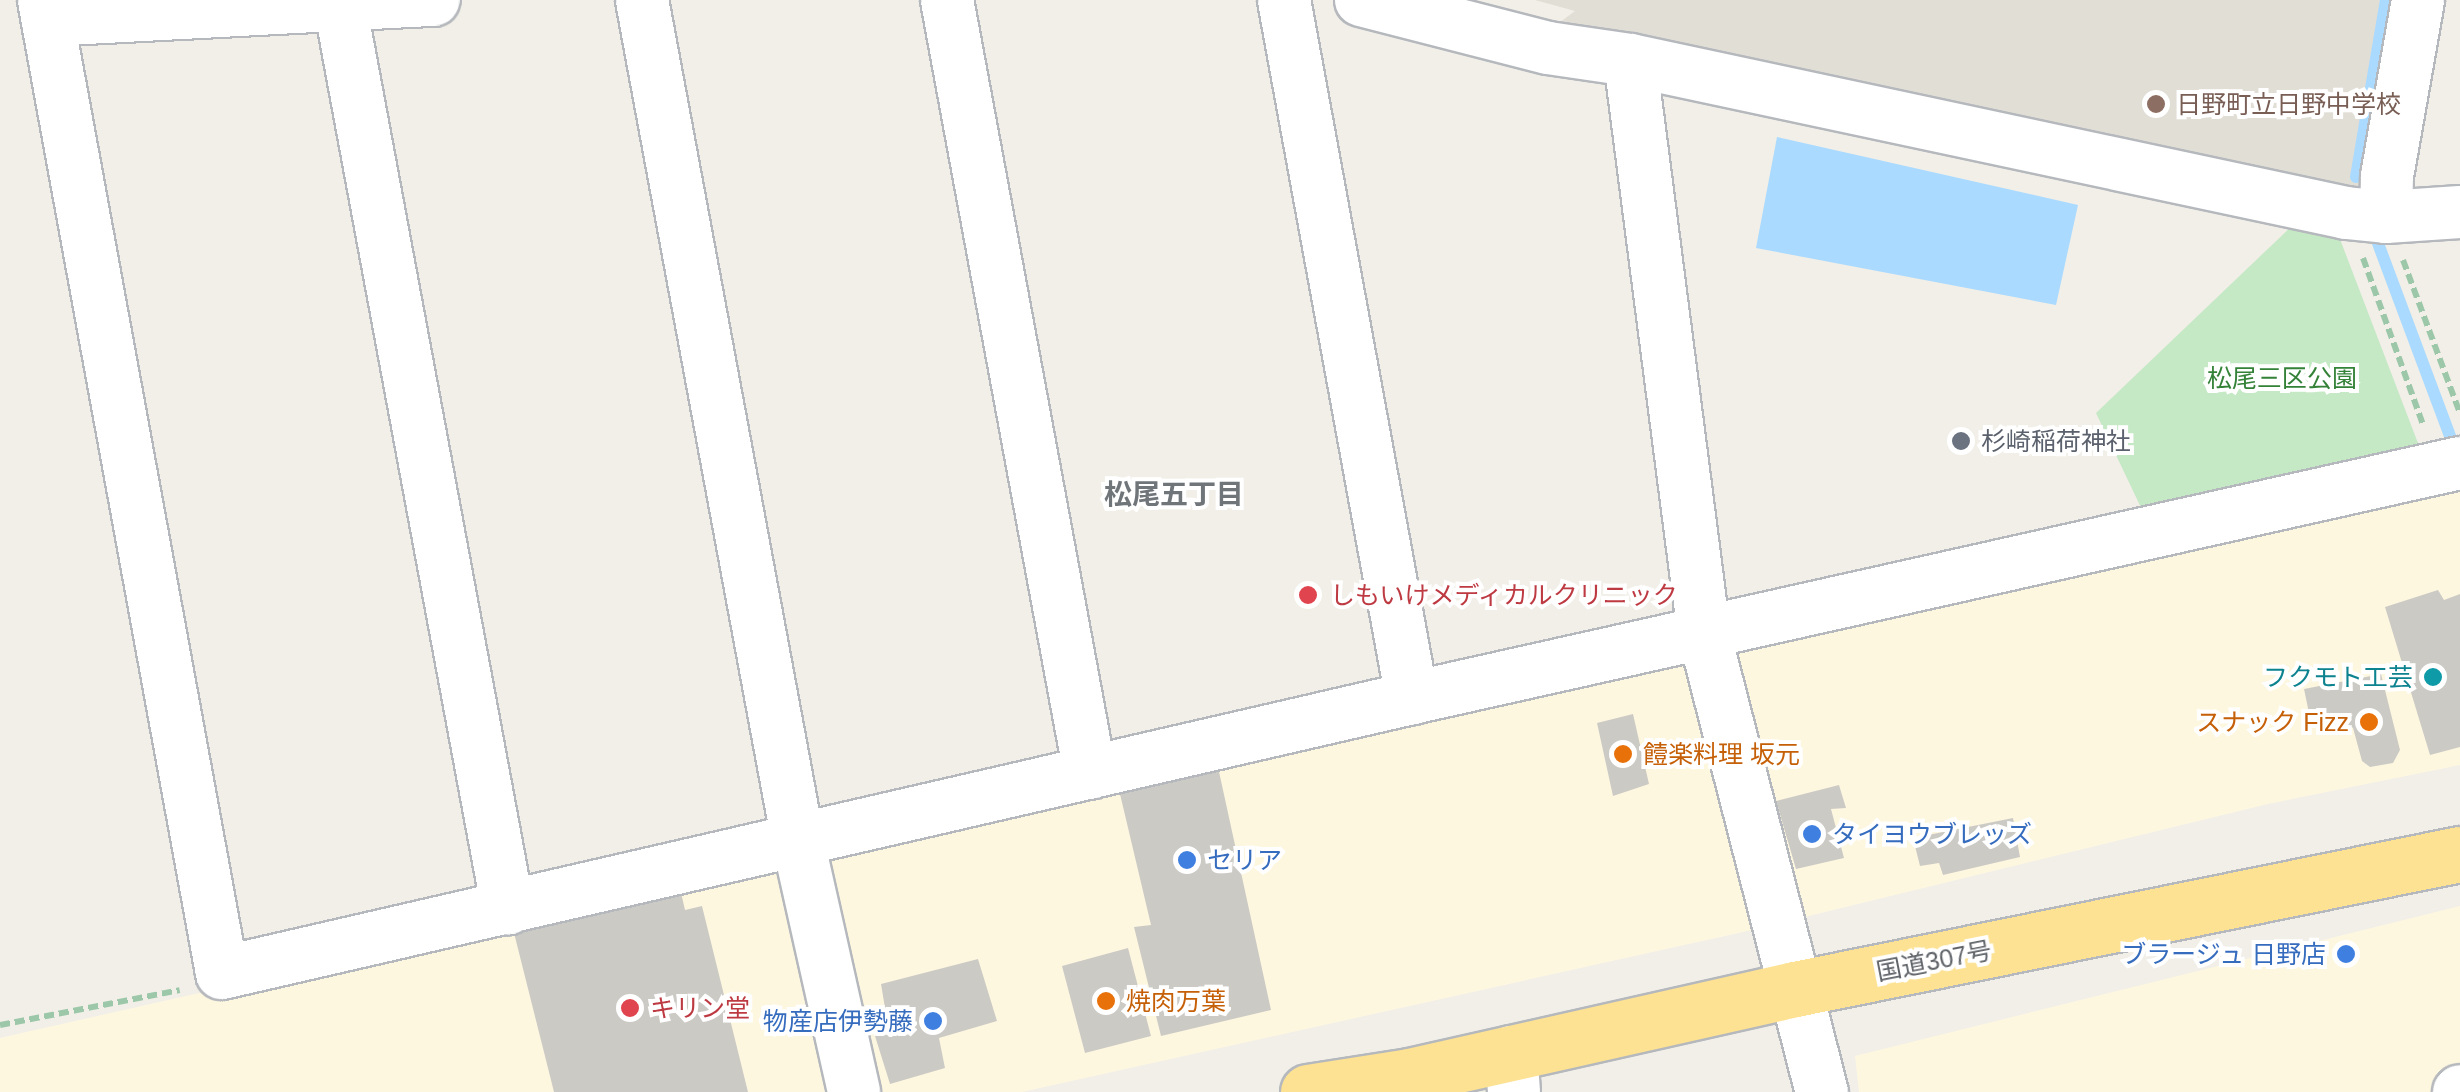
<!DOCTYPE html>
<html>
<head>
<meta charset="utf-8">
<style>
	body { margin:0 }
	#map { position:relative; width:2460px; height:1092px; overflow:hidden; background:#f1efe8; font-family:Helvetica,"Noto Sans JP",sans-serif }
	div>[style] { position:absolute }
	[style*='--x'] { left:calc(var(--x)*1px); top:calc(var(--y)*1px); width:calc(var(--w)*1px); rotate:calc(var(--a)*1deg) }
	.commercial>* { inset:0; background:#fef7e0 }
	.education>* { inset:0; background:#e1ded6 }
	.green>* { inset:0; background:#c5e8c5 }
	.water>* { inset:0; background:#aadaff }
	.stream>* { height:12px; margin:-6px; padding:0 6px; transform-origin:6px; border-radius:6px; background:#aadaff }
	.building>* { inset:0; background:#cccac5 }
	.path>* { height:6px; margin-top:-3px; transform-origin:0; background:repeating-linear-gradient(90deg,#9cc7a9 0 10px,transparent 0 15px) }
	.roads { filter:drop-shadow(2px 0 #b5b8bc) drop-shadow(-2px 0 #b5b8bc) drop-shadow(0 2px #b5b8bc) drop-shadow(0 -2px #b5b8bc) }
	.minor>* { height:52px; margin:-26px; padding:0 26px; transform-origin:26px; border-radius:26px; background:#fff }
	.highway>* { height:55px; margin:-27.5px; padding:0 27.5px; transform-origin:27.5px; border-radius:27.5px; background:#fde293 }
	.dots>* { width:28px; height:28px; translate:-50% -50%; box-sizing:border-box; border:5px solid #fff; border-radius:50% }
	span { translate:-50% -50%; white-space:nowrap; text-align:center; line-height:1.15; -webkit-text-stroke:8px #fff; paint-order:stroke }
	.education-label { font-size:25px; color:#785e54 }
	.left { translate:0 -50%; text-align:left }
	.park-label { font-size:25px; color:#348238 }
	.worship-label { font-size:25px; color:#5b616d }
	.health-label { font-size:25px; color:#be3a42 }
	.culture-label { font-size:25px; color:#0d838f }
	.right { translate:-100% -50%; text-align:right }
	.food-label { font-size:25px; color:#c56008 }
	.shop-label { font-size:25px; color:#366cbe }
	.street-label { font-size:25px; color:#5f6368 }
	.neighbourhood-label { font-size:28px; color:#70757a; font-weight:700 }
</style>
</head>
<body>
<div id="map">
	<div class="commercial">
		<div style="clip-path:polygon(2460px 482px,2460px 765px,2268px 804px,1743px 932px,1022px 1092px,0 1092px,0 1038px)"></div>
		<div style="clip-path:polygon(2460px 906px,2460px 1075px,2444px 1092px,1859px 1092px,1855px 1056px)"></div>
	</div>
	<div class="education">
		<div style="clip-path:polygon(1535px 0,2404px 0,2373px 181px,2346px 192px,1555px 26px,1575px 11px)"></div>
	</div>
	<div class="green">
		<div style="clip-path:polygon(2296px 222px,2338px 234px,2421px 451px,2145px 516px,2096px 413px)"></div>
	</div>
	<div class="water">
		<div style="clip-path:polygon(1777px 137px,2078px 205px,2056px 305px,1756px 248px)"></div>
	</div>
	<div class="stream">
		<div style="--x:2356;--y:177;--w:180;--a:-80.4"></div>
		<div style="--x:2376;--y:238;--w:215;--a:69.5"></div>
	</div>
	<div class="building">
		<div style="clip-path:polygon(2438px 590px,2444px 600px,2460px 594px,2460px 747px,2430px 755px,2385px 607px)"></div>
		<div style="clip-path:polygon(2381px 674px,2400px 750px,2393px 763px,2370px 767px,2362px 761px,2353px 728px,2341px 720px,2320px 724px,2310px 718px,2304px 689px)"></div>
		<div style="clip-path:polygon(1633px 714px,1649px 784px,1613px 796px,1597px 723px)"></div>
		<div style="clip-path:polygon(1218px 767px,1271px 1010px,1161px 1036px,1134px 927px,1151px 925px,1120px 794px)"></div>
		<div style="clip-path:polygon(1839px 785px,1846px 808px,1831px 809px,1844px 858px,1796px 869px,1776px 801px)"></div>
		<div style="clip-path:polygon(2013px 818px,2020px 857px,1943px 875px,1939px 863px,1920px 866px,1913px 838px)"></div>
		<div style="clip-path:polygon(679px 884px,685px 910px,702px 906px,748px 1092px,554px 1092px,512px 925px)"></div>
		<div style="clip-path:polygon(1128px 948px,1151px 1036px,1085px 1053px,1062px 966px)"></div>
		<div style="clip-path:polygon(978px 959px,997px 1021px,939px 1038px,945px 1068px,890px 1084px,870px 1020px,885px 1008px,881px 984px)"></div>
	</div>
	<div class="path">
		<div style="--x:2363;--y:258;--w:177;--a:70.2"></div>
		<div style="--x:2403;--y:260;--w:163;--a:69.6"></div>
		<div style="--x:0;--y:1025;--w:183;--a:-11"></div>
	</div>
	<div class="roads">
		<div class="minor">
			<div style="--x:44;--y:0;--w:989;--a:79.63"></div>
			<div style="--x:222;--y:973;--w:1221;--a:-13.01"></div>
			<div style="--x:1412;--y:698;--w:1074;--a:-12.64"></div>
			<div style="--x:642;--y:0;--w:855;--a:79.49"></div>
			<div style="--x:798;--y:841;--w:257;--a:77.4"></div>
			<div style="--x:947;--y:0;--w:786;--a:79.52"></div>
			<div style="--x:1284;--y:0;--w:710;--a:79.61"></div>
			<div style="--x:1361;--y:0;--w:193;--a:14.4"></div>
			<div style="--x:1548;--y:48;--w:83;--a:8.3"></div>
			<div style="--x:1630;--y:60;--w:732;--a:12.06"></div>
			<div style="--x:2346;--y:213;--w:40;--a:5.7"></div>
			<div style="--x:2386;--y:217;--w:74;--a:-3.9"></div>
			<div style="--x:340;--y:5;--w:919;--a:79.47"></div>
			<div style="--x:48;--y:20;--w:386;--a:-3"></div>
			<div style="--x:1630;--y:60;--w:578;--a:82.64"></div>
			<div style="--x:1704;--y:633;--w:474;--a:75.6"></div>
			<div style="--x:2386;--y:217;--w:41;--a:-88.6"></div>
			<div style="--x:2387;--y:176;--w:179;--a:-80"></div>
			<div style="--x:1511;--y:1052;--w:40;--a:85.7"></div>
			<div style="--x:2459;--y:1092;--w:1;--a:-45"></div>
		</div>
		<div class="highway">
			<div style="--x:1308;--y:1092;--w:102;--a:-9"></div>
			<div style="--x:1409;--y:1076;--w:396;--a:-12.7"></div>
			<div style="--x:1795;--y:989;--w:679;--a:-11.48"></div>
		</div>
	</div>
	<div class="dots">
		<div style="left:2156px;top:104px;background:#8d6e63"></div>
		<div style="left:1961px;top:441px;background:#6b7280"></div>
		<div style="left:1308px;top:595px;background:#e0444e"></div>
		<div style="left:2433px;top:677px;background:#0f9aa8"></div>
		<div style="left:2369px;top:722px;background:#e8710a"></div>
		<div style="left:1623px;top:754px;background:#e8710a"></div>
		<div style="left:1812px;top:834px;background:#3f7fe0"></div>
		<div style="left:1187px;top:860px;background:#3f7fe0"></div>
		<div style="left:2346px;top:954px;background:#3f7fe0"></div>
		<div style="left:1106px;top:1001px;background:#e8710a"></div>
		<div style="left:630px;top:1008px;background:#e0444e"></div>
		<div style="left:933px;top:1021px;background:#3f7fe0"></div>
	</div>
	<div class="education-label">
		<span class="left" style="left:2176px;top:104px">日野町立日野中学校</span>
	</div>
	<div class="park-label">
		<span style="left:2282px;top:378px">松尾三区公園</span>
	</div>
	<div class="worship-label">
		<span class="left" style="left:1981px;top:441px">杉崎稲荷神社</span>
	</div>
	<div class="health-label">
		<span class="left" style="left:1330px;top:595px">しもいけメディカルクリニック</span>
		<span class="left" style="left:650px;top:1008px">キリン堂</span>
	</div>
	<div class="culture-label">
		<span class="right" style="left:2413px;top:677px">フクモト工芸</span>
	</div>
	<div class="food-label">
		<span class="right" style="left:2349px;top:722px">スナック Fizz</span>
		<span class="left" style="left:1643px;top:754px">饐楽料理 坂元</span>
		<span class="left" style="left:1126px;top:1001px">焼肉万葉</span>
	</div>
	<div class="shop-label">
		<span class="left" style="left:1832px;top:834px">タイヨウブレッズ</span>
		<span class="left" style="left:1207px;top:860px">セリア</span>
		<span class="right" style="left:2326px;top:954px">ブラージュ 日野店</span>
		<span class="right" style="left:913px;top:1021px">物産店伊勢藤</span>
	</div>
	<div class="street-label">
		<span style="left:1934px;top:961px;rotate:-11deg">国道307号</span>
	</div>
	<div class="neighbourhood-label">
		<span style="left:1174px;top:495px">松尾五丁目</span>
	</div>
</div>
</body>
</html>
